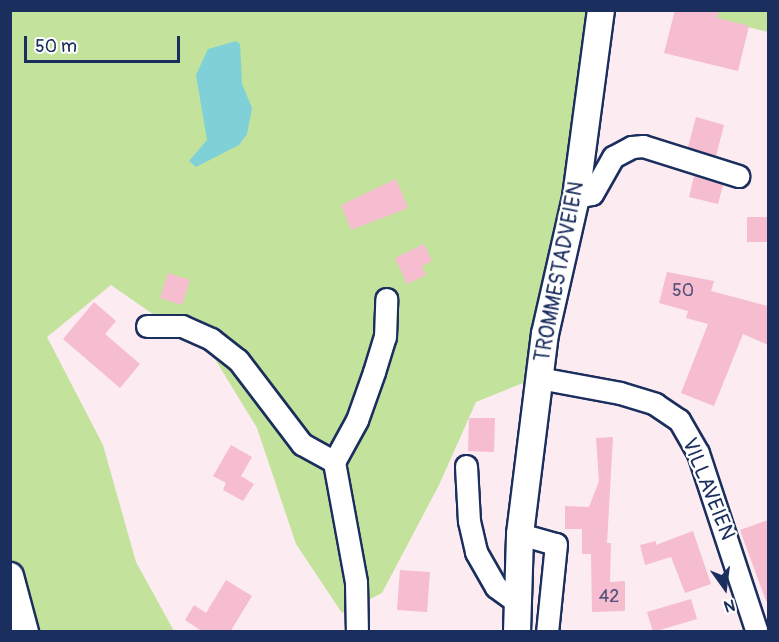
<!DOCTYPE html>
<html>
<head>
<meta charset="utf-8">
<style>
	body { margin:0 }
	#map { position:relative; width:779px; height:642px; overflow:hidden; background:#fcebf1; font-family:Pangolin,sans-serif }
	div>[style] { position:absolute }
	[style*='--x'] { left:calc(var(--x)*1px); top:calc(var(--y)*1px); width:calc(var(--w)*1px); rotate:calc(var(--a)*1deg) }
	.green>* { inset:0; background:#c3e39c }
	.water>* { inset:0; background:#7fd1d7 }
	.building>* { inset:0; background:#f6bccf }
	.roads { filter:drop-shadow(2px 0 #1b2f5e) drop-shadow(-2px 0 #1b2f5e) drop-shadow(0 2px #1b2f5e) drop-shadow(0 -2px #1b2f5e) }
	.minor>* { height:21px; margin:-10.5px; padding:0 10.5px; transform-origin:10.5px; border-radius:10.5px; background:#fff }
	.major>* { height:26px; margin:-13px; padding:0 13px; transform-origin:13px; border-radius:13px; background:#fff }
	span { translate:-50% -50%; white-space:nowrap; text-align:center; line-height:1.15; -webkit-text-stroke:4.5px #fff; paint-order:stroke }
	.number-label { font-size:18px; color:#52527a }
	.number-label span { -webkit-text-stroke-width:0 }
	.street-label { font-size:21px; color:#1b2f5e }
	.frame { position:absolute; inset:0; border:12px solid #1b2f5e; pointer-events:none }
	.north { position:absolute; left:695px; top:558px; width:60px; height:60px; -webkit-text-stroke:4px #fff; paint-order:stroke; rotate:166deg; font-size:16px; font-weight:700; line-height:24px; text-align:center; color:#1b2f5e }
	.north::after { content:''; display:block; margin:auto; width:21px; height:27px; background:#1b2f5e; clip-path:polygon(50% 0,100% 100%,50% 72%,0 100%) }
	.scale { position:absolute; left:24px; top:36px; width:156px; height:27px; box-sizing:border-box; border:3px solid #1b2f5e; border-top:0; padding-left:8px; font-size:18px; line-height:21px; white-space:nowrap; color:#1b2f5e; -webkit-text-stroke:4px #fff; paint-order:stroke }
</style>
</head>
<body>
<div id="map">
	<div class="green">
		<div style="clip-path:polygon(10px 11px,608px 11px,538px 377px,476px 402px,439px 485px,382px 593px,342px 613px,296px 544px,257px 428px,213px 356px,111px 285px,47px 337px,103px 445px,136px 562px,174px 631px,11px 631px)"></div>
		<div style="clip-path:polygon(680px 11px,768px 11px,768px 32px)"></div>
	</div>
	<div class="water">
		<div style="clip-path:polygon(236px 41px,240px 44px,242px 84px,252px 108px,247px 134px,239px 145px,196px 167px,189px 161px,207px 140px,196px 75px,208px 49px)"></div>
	</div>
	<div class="building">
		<div style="clip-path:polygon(675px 10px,719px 10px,717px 18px,749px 26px,738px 71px,664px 53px)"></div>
		<div style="clip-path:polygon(696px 117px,724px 125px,716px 156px,688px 147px)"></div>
		<div style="clip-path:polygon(694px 176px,723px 185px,718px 204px,689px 197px)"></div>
		<div style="clip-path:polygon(396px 179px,408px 208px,351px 230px,341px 205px)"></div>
		<div style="clip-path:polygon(747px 217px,767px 217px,767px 242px,747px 242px)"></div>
		<div style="clip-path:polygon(424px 244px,432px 261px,422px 266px,426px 275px,407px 284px,395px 258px)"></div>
		<div style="clip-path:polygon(667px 272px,714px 281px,711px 291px,768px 306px,768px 345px,743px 334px,714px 406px,681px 393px,708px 324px,686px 318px,688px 311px,659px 303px)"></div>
		<div style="clip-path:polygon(168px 273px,190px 280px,182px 305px,160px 298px)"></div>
		<div style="clip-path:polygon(94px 302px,116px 321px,105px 334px,140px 364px,120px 388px,63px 339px)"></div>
		<div style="clip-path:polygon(469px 418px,495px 418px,494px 452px,468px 451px)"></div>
		<div style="clip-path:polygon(613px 437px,607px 543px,611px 543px,610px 582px,625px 581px,625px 611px,592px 612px,591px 554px,582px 554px,582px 529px,565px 529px,565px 506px,589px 507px,599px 481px,596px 438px)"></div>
		<div style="clip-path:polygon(231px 445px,252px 457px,241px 476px,254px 484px,243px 501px,223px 490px,226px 483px,213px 476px)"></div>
		<div style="clip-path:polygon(768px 520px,768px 601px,766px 601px,740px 530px)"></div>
		<div style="clip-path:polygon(693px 531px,711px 584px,685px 593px,671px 557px,645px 565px,640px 545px,656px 541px,656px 545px)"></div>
		<div style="clip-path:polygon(400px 570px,430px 572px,427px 612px,397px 610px)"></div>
		<div style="clip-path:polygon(226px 580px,252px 596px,230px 632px,203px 632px,185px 620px,194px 605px,206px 613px)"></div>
		<div style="clip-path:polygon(691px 599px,697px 619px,653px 632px,647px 612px)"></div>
	</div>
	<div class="roads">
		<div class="minor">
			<div style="--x:576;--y:197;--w:16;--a:-11"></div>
			<div style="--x:592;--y:194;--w:43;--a:-60.4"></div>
			<div style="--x:613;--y:157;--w:21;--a:-28"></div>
			<div style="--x:632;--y:147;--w:11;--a:-5"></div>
			<div style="--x:643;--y:146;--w:100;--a:17.5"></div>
			<div style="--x:147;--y:326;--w:35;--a:0"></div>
			<div style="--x:182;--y:326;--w:32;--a:24"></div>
			<div style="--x:211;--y:339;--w:34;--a:38"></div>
			<div style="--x:238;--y:360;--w:106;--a:52.7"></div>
			<div style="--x:302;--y:444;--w:37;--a:29"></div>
			<div style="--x:334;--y:462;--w:122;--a:79.6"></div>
			<div style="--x:356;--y:582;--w:50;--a:88.9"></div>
			<div style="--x:539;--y:378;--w:82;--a:10.5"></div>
			<div style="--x:620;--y:393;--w:37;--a:17"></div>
			<div style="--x:655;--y:404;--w:29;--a:34"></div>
			<div style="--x:679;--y:420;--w:38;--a:60"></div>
			<div style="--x:698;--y:453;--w:188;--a:71.8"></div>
			<div style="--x:334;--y:462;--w:48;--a:-61.3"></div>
			<div style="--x:357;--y:420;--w:51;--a:-70.5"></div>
			<div style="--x:374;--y:372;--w:37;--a:-73"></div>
			<div style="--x:385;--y:337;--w:38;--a:-88"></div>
			<div style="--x:466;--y:466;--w:55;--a:86.9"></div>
			<div style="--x:469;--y:521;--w:32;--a:77"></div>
			<div style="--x:476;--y:552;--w:40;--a:60.3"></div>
			<div style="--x:496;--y:587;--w:27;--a:36"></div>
			<div style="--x:520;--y:534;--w:37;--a:16"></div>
			<div style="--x:556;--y:544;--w:88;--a:95.8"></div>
		</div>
		<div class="major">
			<div style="--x:10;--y:576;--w:58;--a:75"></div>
			<div style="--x:517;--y:632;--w:98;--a:-88.2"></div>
			<div style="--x:520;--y:534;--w:202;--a:-82.9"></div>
			<div style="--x:545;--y:334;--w:140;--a:-77.2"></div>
			<div style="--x:576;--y:197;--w:189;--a:-82.4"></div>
		</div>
	</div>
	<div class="number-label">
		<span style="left:683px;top:291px">50</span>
		<span style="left:609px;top:597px">42</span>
	</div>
	<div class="street-label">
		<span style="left:560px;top:272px;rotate:-79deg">TROMMESTADVEIEN</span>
		<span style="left:708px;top:489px;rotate:68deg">VILLAVEIEN</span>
	</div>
	<div class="frame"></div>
	<div class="north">N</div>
	<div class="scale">50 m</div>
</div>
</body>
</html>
